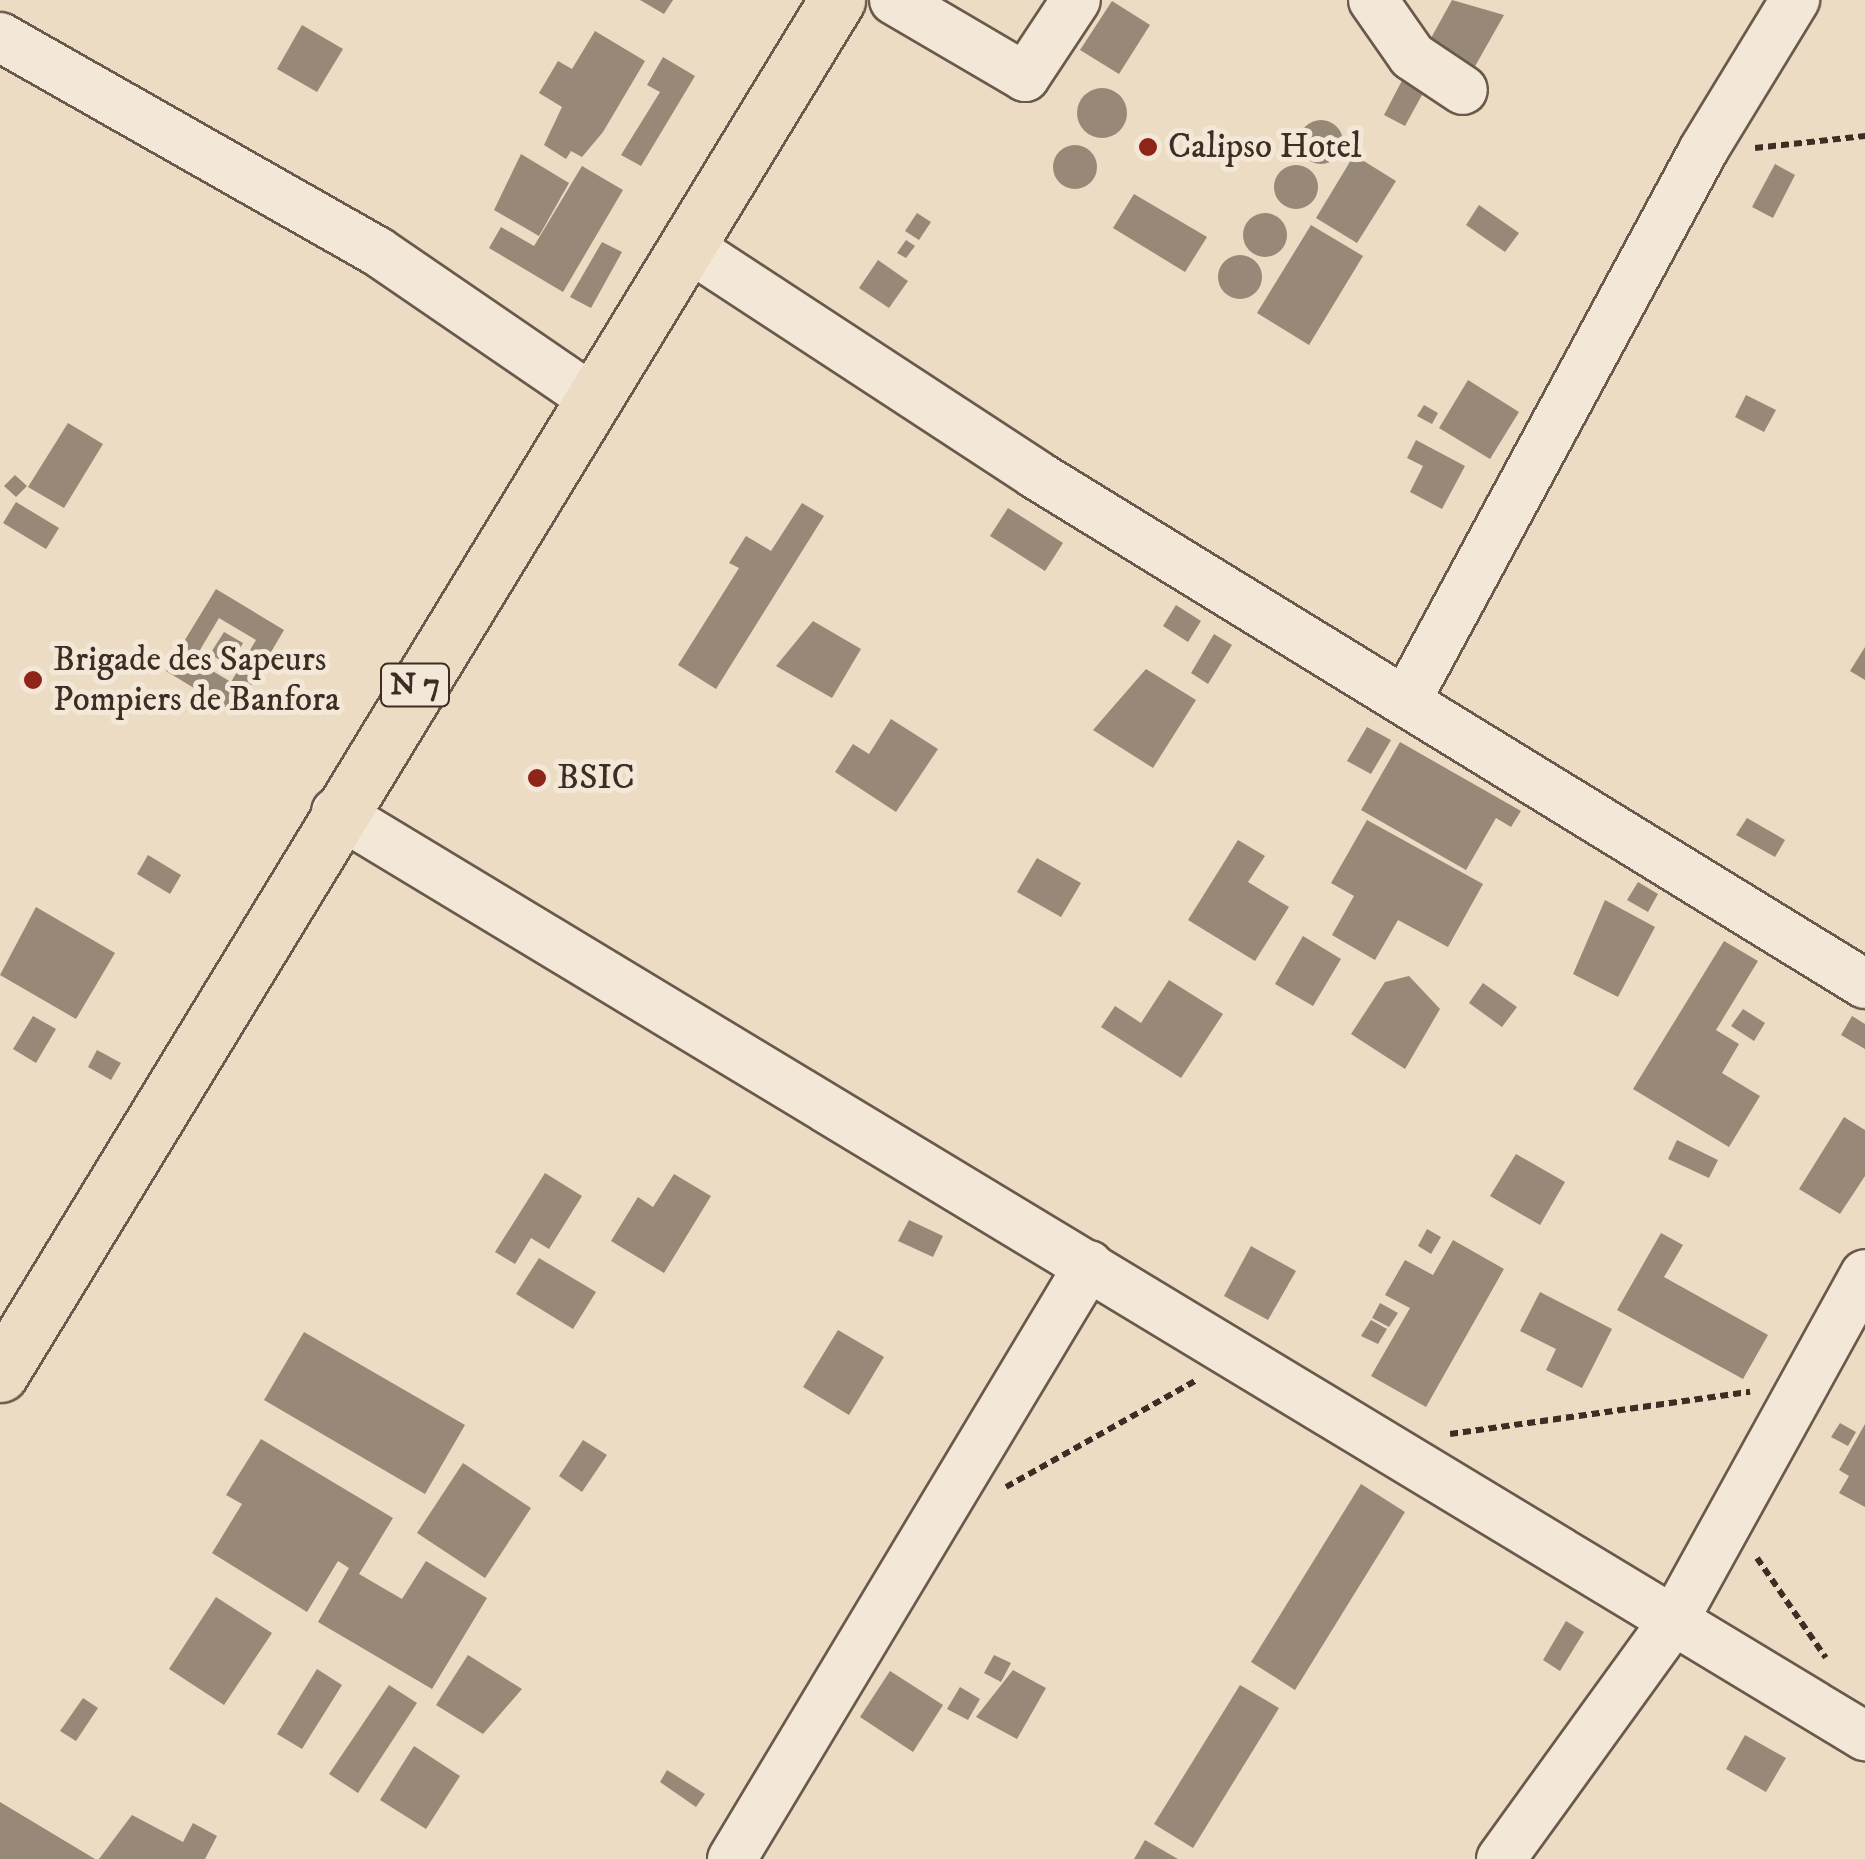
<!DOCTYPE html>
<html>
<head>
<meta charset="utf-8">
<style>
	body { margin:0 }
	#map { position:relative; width:1865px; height:1859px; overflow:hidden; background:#ecdcc3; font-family:"IM FELL DW Pica",serif }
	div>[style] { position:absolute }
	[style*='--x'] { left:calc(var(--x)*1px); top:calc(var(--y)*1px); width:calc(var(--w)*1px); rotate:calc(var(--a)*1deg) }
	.building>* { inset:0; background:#988877 }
	.round { border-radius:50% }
	.path>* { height:6px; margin-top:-3px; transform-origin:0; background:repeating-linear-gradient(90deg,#3e2d24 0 8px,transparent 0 13px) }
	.roads { filter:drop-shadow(2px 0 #6a594c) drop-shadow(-2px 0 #6a594c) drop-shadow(0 2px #6a594c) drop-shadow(0 -2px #6a594c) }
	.minor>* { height:48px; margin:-24px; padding:0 24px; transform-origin:24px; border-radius:24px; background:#f3e8d8 }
	.highway>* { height:55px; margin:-27.5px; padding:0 27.5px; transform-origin:27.5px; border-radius:27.5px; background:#ecdcc3 }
	.dots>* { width:28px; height:28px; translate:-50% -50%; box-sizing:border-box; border:5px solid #f3e8d8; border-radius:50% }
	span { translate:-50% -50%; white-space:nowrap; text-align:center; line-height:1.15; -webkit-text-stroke:10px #f3e8d8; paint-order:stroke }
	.shield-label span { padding:2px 8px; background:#f3e8d8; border:2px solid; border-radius:8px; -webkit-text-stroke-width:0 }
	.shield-label { font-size:32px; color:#3e2d24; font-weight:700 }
	.poi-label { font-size:35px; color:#3e2d24 }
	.left { translate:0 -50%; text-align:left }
</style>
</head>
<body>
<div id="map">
	<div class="building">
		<div style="clip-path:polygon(640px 0,673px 0,664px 14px)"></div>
		<div style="clip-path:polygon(1452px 0,1504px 15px,1465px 84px,1420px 58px)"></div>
		<div style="clip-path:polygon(1112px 1px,1150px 25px,1119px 74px,1080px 50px)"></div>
		<div style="clip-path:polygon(302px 25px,343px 49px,317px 92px,277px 69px)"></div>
		<div style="clip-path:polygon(595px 31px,645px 61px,603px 132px,582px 157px,571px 151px,566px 159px,544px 145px,562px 107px,539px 93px,558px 61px,572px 69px)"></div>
		<div style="clip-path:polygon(663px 57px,695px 76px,641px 166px,621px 155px,660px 92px,647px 85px)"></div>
		<div style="clip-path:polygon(1406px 73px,1428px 84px,1405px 126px,1384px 115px)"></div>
		<div class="round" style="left:1077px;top:88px;width:50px;height:50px"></div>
		<div class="round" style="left:1299px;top:120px;width:44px;height:44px"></div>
		<div class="round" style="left:1053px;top:145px;width:44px;height:44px"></div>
		<div style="clip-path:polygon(521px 154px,569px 183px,539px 236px,494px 210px)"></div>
		<div style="clip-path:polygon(1354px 155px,1396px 181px,1357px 243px,1316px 218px)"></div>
		<div style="clip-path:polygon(1775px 164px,1795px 175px,1773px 218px,1752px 207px)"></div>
		<div class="round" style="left:1274px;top:165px;width:44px;height:44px"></div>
		<div style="clip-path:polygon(582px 166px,623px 190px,563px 292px,489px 248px,501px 227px,534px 246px)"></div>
		<div style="clip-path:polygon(1134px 194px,1207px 237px,1185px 272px,1113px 228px)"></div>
		<div style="clip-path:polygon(1479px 205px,1519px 233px,1505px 252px,1466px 225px)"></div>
		<div class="round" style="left:1243px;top:213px;width:44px;height:44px"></div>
		<div style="clip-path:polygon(917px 213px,931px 222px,919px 240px,905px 231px)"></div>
		<div style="clip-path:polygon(1311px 225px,1363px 256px,1309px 345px,1257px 313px)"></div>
		<div style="clip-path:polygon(906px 240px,915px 246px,906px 258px,897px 253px)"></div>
		<div style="clip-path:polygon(602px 242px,622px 252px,591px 308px,570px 297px)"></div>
		<div class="round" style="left:1218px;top:255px;width:44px;height:44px"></div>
		<div style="clip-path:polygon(878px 260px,908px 281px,889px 308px,859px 288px)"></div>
		<div style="clip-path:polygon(1468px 380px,1519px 412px,1490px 459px,1439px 428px)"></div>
		<div style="clip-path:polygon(1746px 395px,1776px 410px,1764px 432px,1735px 417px)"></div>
		<div style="clip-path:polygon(1424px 405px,1438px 413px,1432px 424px,1417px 416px)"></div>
		<div style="clip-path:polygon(68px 423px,103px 444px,64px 508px,28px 487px)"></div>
		<div style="clip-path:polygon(1416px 440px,1465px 466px,1442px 509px,1410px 492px,1423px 466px,1407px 458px)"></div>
		<div style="clip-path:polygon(15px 475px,27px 486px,16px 497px,4px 486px)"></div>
		<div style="clip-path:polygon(16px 502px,59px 528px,46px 549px,3px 523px)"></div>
		<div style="clip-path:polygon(802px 503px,824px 516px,716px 689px,678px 665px,739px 568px,729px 563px,746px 536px,771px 551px)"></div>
		<div style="clip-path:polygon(1008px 508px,1063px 543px,1045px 571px,990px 536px)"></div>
		<div style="clip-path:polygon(evenodd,216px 589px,284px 630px,235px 713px,166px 671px,216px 589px,219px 618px,256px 640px,231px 682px,194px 660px,219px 618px)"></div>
		<div style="clip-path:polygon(1176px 605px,1201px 621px,1188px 642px,1163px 626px)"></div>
		<div style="clip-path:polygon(813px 621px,861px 649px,832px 698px,776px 666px)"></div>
		<div style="clip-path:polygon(224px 632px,243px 643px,230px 666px,210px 654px)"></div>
		<div style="clip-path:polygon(1214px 634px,1232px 645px,1208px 684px,1191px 673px)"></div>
		<div style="clip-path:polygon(1865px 647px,1865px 680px,1850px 671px)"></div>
		<div style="clip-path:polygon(1146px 669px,1196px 700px,1153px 768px,1093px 730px)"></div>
		<div style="clip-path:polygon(891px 719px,938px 749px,896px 812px,835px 772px,853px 744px,869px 754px)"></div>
		<div style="clip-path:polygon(1367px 727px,1391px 740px,1371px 774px,1347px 761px)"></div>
		<div style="clip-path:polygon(1400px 742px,1521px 811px,1511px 827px,1496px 818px,1466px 870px,1361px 810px)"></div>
		<div style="clip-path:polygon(1747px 818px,1785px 840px,1775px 857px,1736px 835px)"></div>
		<div style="clip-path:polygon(1367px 820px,1483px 884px,1448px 947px,1398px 920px,1375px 960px,1332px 935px,1354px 896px,1331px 883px)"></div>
		<div style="clip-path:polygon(1238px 840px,1265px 856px,1248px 882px,1289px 907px,1255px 961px,1188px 920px)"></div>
		<div style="clip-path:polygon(148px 855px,181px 875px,170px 894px,137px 874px)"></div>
		<div style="clip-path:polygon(1037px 858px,1081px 883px,1061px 917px,1017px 892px)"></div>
		<div style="clip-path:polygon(1638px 882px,1658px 894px,1648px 912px,1627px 900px)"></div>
		<div style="clip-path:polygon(1605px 900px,1655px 927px,1618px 997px,1573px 974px)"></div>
		<div style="clip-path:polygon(36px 907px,115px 953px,76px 1019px,0 975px)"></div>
		<div style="clip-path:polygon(1303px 936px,1341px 959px,1313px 1006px,1275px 984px)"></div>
		<div style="clip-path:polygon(1724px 941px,1758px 961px,1716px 1030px,1739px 1044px,1722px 1073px,1760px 1096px,1729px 1147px,1633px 1089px)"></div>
		<div style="clip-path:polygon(1409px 976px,1440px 1009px,1405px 1069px,1351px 1034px,1385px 982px)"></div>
		<div style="clip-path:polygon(1169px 980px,1223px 1014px,1181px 1078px,1101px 1027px,1115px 1006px,1141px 1023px)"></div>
		<div style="clip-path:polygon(1483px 983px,1517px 1007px,1502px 1027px,1469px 1003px)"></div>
		<div style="clip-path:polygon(1743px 1009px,1765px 1023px,1754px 1041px,1731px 1026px)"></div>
		<div style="clip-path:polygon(33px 1016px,56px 1029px,36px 1063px,13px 1049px)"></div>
		<div style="clip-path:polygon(1852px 1016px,1865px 1024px,1865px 1049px,1841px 1035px)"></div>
		<div style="clip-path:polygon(97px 1050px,121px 1063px,111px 1080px,88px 1067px)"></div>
		<div style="clip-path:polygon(1844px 1117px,1865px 1130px,1865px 1176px,1840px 1214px,1799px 1189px)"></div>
		<div style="clip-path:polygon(1677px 1140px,1718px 1160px,1709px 1178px,1668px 1159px)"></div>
		<div style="clip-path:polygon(1516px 1154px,1565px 1182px,1540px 1225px,1490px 1196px)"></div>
		<div style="clip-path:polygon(545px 1173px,582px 1196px,549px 1249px,531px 1238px,515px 1264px,495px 1252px)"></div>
		<div style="clip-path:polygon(674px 1174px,711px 1196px,664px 1273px,611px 1241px,638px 1197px,653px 1207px)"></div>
		<div style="clip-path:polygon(909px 1220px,943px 1236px,933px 1257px,898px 1241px)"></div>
		<div style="clip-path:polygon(1427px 1229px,1441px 1237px,1431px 1254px,1418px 1246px)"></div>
		<div style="clip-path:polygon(1661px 1233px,1683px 1245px,1664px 1277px,1768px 1335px,1743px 1379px,1617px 1310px)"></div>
		<div style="clip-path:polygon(1453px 1240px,1504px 1269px,1426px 1407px,1371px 1376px,1410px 1308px,1385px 1295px,1405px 1260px,1433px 1275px)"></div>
		<div style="clip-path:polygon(1251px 1246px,1296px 1271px,1268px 1320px,1224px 1296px)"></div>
		<div style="clip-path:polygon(539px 1258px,596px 1292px,573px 1329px,516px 1294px)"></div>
		<div style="clip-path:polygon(1540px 1292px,1612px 1329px,1582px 1388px,1546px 1370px,1556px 1349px,1520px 1331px)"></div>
		<div style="clip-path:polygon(1380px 1303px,1398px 1313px,1389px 1327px,1372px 1318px)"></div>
		<div style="clip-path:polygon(1371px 1320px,1387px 1329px,1378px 1344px,1361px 1336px)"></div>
		<div style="clip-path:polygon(838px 1330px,884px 1357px,849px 1415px,803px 1387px)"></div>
		<div style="clip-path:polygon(304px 1332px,465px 1425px,425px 1494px,264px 1400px)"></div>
		<div style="clip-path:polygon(1840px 1423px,1856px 1432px,1848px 1446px,1831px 1437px)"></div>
		<div style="clip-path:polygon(1865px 1424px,1865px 1507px,1839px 1493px,1849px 1476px,1839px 1470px)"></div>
		<div style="clip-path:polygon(261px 1439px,393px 1518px,359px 1574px,402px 1599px,426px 1561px,487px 1598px,432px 1689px,318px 1622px,349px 1568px,338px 1561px,307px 1612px,212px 1553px,242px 1504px,226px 1495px)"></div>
		<div style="clip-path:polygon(583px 1440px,607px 1455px,582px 1492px,559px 1476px)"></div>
		<div style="clip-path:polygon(463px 1463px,531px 1508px,485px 1578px,417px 1533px)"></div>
		<div style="clip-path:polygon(1361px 1484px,1405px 1512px,1295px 1690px,1251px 1662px)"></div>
		<div style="clip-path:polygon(216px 1597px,272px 1633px,224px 1705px,169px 1669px)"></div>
		<div style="clip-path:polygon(1566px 1621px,1584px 1632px,1560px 1671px,1543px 1660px)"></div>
		<div style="clip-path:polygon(468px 1655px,522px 1689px,483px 1734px,436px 1705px)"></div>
		<div style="clip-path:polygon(994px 1655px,1011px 1663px,1001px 1682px,984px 1673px)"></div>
		<div style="clip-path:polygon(317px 1669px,342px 1685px,302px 1749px,277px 1734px)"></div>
		<div style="clip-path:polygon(1013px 1670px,1046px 1688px,1017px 1739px,976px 1717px)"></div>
		<div style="clip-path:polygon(890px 1671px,943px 1705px,913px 1752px,860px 1717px)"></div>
		<div style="clip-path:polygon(389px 1685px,417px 1703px,358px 1793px,329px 1774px)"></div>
		<div style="clip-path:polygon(1240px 1685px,1279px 1708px,1193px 1848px,1154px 1824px)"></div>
		<div style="clip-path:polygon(960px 1687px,980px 1699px,968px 1720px,947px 1709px)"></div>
		<div style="clip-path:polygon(83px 1698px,98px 1708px,76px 1741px,60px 1731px)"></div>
		<div style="clip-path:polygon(1745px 1735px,1786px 1758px,1766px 1792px,1726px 1769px)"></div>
		<div style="clip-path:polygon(414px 1746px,460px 1776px,426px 1829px,380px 1800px)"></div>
		<div style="clip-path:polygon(667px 1770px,705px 1794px,696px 1807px,660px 1782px)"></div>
		<div style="clip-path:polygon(0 1802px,95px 1859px,0 1859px)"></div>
		<div style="clip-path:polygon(132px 1815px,183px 1842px,193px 1823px,217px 1836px,205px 1859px,99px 1859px)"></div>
		<div style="clip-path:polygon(1145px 1840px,1178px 1859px,1134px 1859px)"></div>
	</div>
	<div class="path">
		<div style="--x:1755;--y:148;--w:111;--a:-6.2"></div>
		<div style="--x:1450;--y:1434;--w:303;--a:-8"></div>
		<div style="--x:1006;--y:1487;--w:217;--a:-29.3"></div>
		<div style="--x:1757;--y:1558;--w:121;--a:55.4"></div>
	</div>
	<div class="roads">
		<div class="minor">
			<div style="--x:894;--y:0;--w:152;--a:30.4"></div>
			<div style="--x:1025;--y:77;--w:92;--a:-56.5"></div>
			<div style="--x:1373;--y:0;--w:68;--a:55.1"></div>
			<div style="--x:1412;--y:56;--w:61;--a:33.7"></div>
			<div style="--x:0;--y:37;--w:434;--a:29.6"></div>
			<div style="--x:377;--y:251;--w:260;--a:34.4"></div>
			<div style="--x:687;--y:246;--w:416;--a:33.2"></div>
			<div style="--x:1035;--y:474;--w:974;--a:31.57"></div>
			<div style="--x:1408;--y:697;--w:623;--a:-61.62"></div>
			<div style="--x:1704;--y:149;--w:175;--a:-58.6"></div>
			<div style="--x:336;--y:812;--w:1787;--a:31.15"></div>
			<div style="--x:732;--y:1859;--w:693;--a:-58.99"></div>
			<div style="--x:1501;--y:1859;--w:295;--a:-54.1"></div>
			<div style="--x:1674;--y:1620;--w:395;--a:-61.1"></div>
		</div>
		<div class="highway">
			<div style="--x:0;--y:1374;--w:1609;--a:-58.65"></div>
		</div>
	</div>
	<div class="dots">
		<div style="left:1148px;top:147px;background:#8f2418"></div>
		<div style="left:33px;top:680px;background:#8f2418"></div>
		<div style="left:537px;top:778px;background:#8f2418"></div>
	</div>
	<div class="shield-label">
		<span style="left:415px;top:685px">N 7</span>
	</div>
	<div class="poi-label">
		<span class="left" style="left:1168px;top:147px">Calipso Hotel</span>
		<span class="left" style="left:53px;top:680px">Brigade des Sapeurs<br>Pompiers de Banfora</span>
		<span class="left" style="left:557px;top:778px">BSIC</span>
	</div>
</div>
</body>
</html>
